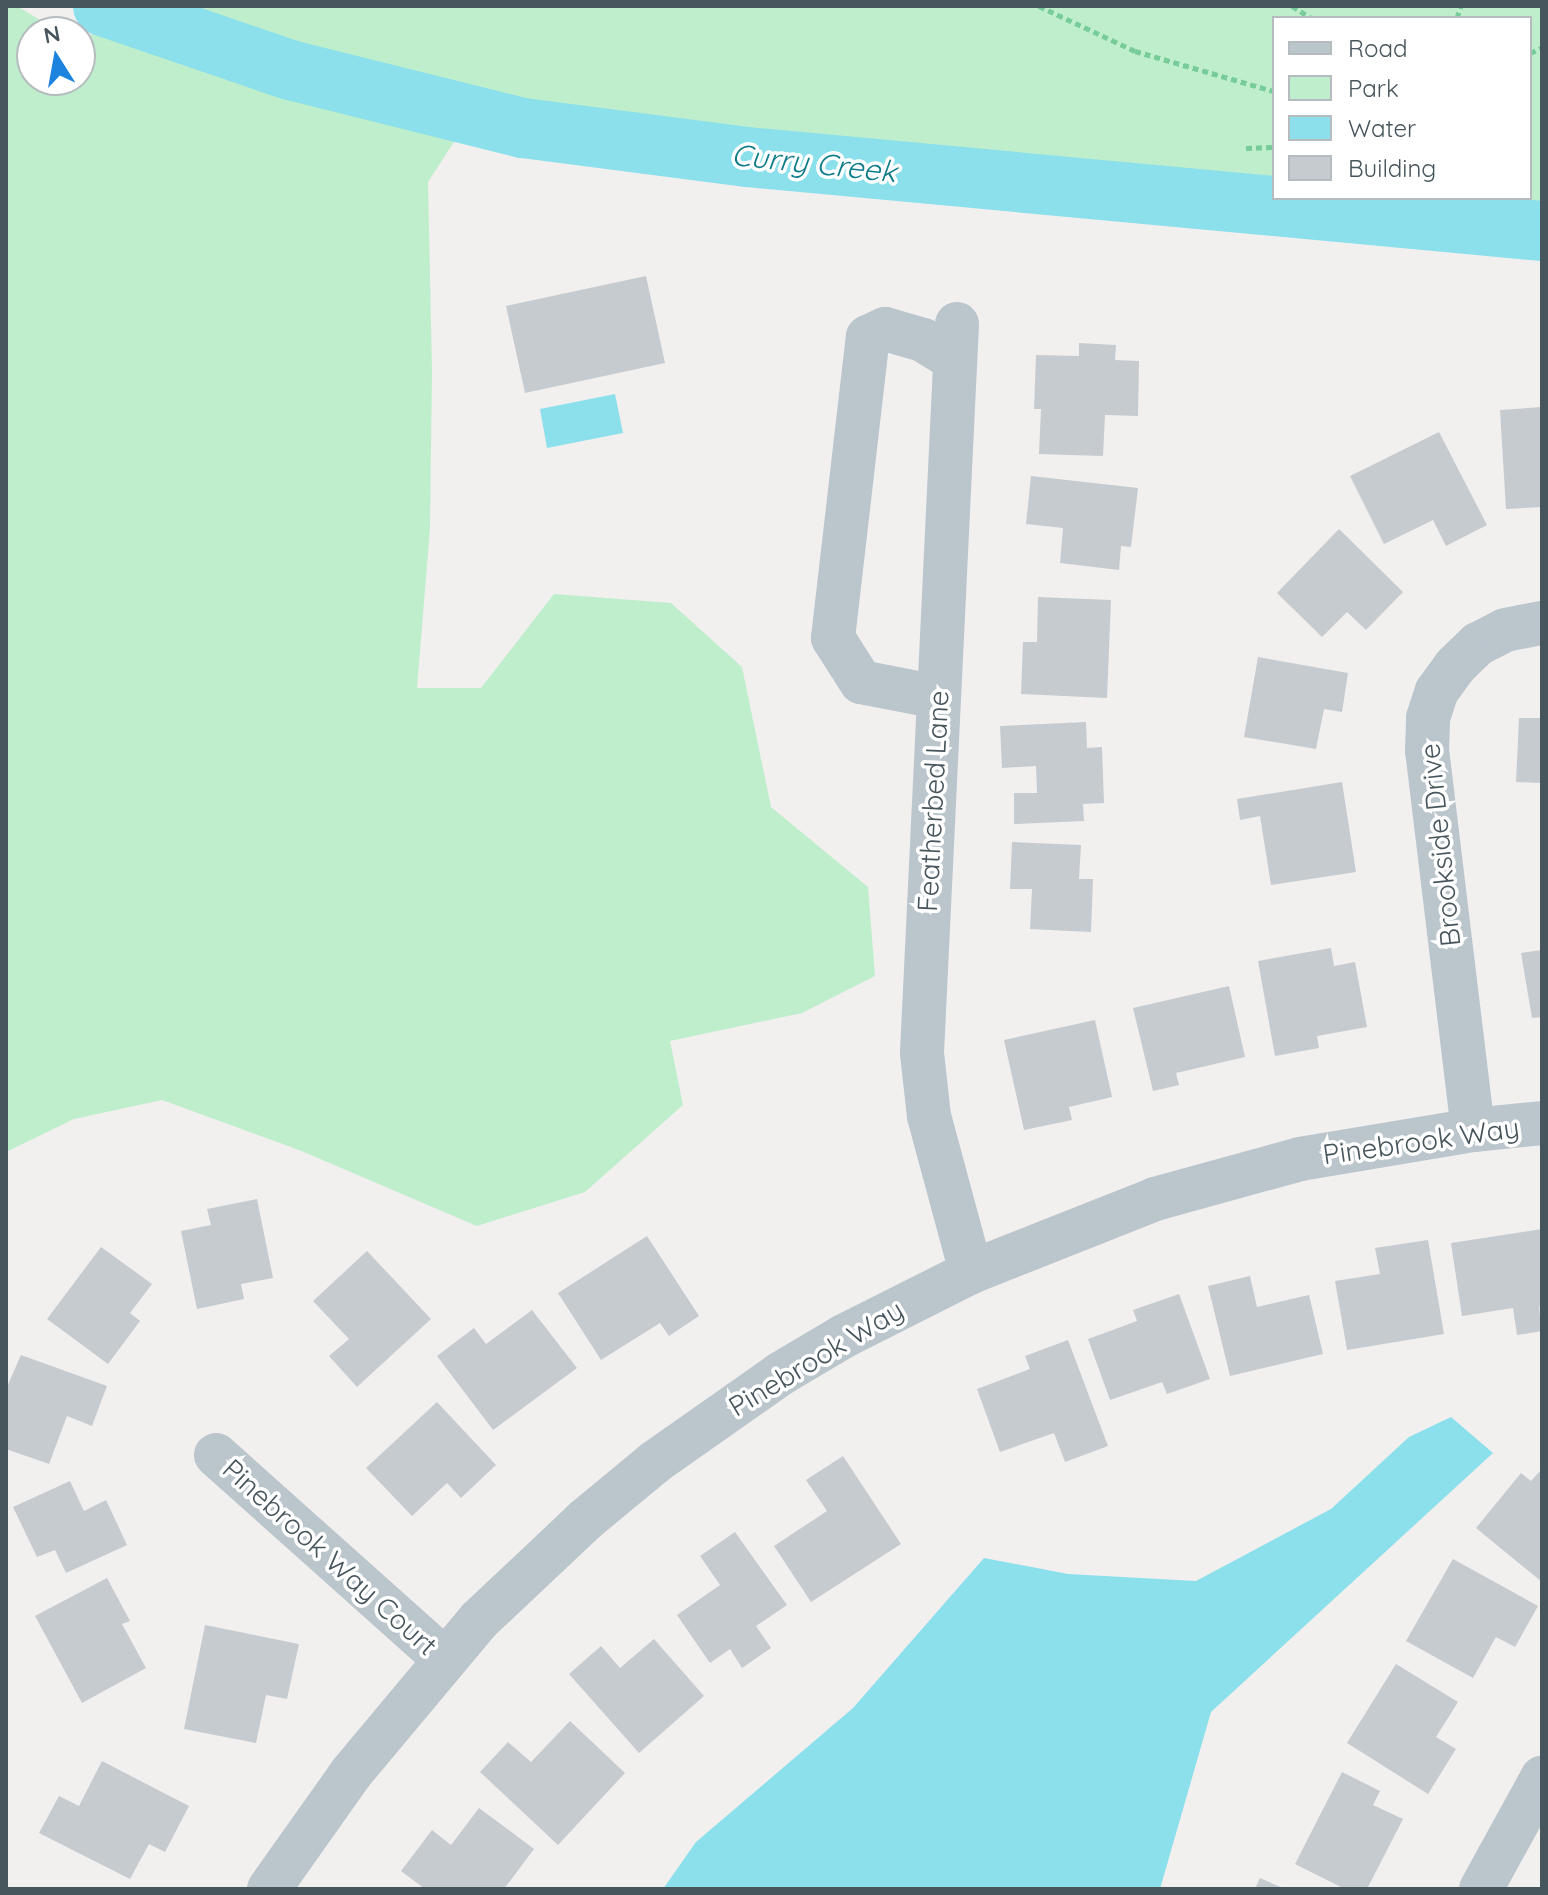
<!DOCTYPE html>
<html>
<head>
<meta charset="utf-8">
<style>
	body { margin:0 }
	#map { position:relative; width:1548px; height:1895px; overflow:hidden; background:#f2efef; font-family:Quicksand,sans-serif }
	div>[style] { position:absolute }
	[style*='--x'] { left:calc(var(--x)*1px); top:calc(var(--y)*1px); width:calc(var(--w)*1px); rotate:calc(var(--a)*1deg) }
	.green>* { inset:0; background:#beeecc }
	.water>* { inset:0; background:#8ce0eb }
	.river>* { height:60px; margin:-30px; padding:0 30px; transform-origin:30px; border-radius:30px; background:#8ce0eb }
	.building>* { inset:0; background:#c6cbcf }
	.path>* { height:5px; margin-top:-2.5px; transform-origin:0; background:repeating-linear-gradient(90deg,#77cc9a 0 6px,transparent 0 10px) }
	.minor>* { height:44px; margin:-22px; padding:0 22px; transform-origin:22px; border-radius:22px; background:#bbc5cc }
	span { translate:-50% -50%; white-space:nowrap; text-align:center; line-height:1.15; -webkit-text-stroke:7px #fff; paint-order:stroke }
	.street-label { font-size:28px; color:#47555c }
	.water-label { font-size:30px; color:#0f7c8a; font-style:italic }
	.frame { position:absolute; inset:0; border:8px solid #47555c; pointer-events:none }
	.legend { position:absolute; left:1272px; top:16px; width:260px; height:184px; box-sizing:border-box; background:#fff; border:2px solid #b5bbbe; margin:0; padding:10px 14px; list-style:none; font-size:24px; color:#47555c }
	.legend li { display:flex; align-items:center; gap:16px; height:40px }
	.legend b { width:40px; border:2px solid #b5bbbe }
	.north { position:absolute; left:16px; top:16px; width:80px; height:80px; box-sizing:border-box; background:#fff; border:2px solid #b5bbbe; border-radius:50%; rotate:349deg; font-size:22px; font-weight:700; line-height:32px; text-align:center; color:#47555c }
	.north::after { content:''; display:block; margin:auto; width:28px; height:36px; background:#1c84df; clip-path:polygon(50% 0,100% 100%,50% 72%,0 100%) }
</style>
</head>
<body>
<div id="map">
	<div class="green">
		<div style="clip-path:polygon(evenodd,6px 6px,17px 6px,60px 32px,32px 32px,32px 80px,80px 80px,80px 39px,139px 16px,138px 6px,1542px 6px,1542px 257px,1384px 231px,454px 142px,428px 182px,432px 371px,430px 528px,417px 688px,481px 688px,554px 594px,671px 603px,742px 667px,771px 807px,868px 887px,875px 976px,802px 1013px,670px 1041px,683px 1105px,585px 1192px,477px 1226px,299px 1150px,162px 1100px,74px 1119px,6px 1152px,6px 6px,1274px 18px,1530px 18px,1530px 198px,1274px 198px,1274px 18px)"></div>
	</div>
	<div class="water">
		<div style="clip-path:polygon(615px 394px,623px 433px,547px 448px,540px 409px)"></div>
		<div style="clip-path:polygon(1451px 1417px,1493px 1453px,1211px 1712px,1160px 1889px,663px 1889px,696px 1842px,853px 1708px,984px 1558px,1068px 1574px,1196px 1581px,1331px 1509px,1409px 1437px)"></div>
	</div>
	<div class="river">
		<div style="--x:103;--y:6;--w:198;--a:18.9"></div>
		<div style="--x:290;--y:70;--w:240;--a:14"></div>
		<div style="--x:523;--y:128;--w:226;--a:7.4"></div>
		<div style="--x:747;--y:157;--w:798;--a:5.32"></div>
	</div>
	<div class="building">
		<div style="clip-path:polygon(646px 276px,665px 363px,525px 393px,506px 306px)"></div>
		<div style="clip-path:polygon(1079px 343px,1116px 345px,1115px 360px,1139px 361px,1138px 416px,1105px 415px,1103px 456px,1039px 454px,1041px 409px,1034px 409px,1036px 355px,1079px 356px)"></div>
		<div style="clip-path:polygon(1542px 407px,1542px 507px,1506px 509px,1500px 410px)"></div>
		<div style="clip-path:polygon(1439px 432px,1487px 525px,1446px 546px,1433px 520px,1384px 544px,1350px 476px)"></div>
		<div style="clip-path:polygon(1031px 476px,1138px 488px,1131px 547px,1121px 546px,1119px 570px,1060px 563px,1063px 528px,1026px 524px)"></div>
		<div style="clip-path:polygon(1339px 529px,1403px 592px,1366px 630px,1347px 612px,1322px 637px,1277px 593px)"></div>
		<div style="clip-path:polygon(1038px 597px,1111px 600px,1107px 698px,1021px 694px,1023px 642px,1037px 642px)"></div>
		<div style="clip-path:polygon(1258px 657px,1348px 673px,1342px 712px,1324px 709px,1316px 749px,1244px 737px)"></div>
		<div style="clip-path:polygon(1519px 718px,1542px 718px,1542px 783px,1516px 782px)"></div>
		<div style="clip-path:polygon(1086px 722px,1087px 748px,1102px 747px,1104px 803px,1083px 804px,1084px 821px,1014px 824px,1014px 793px,1037px 793px,1036px 766px,1002px 768px,1000px 726px)"></div>
		<div style="clip-path:polygon(1342px 782px,1356px 872px,1271px 885px,1260px 816px,1240px 820px,1237px 799px)"></div>
		<div style="clip-path:polygon(1012px 842px,1081px 845px,1079px 879px,1093px 879px,1091px 932px,1030px 929px,1032px 889px,1010px 889px)"></div>
		<div style="clip-path:polygon(1331px 948px,1334px 966px,1355px 962px,1367px 1027px,1317px 1036px,1319px 1048px,1275px 1056px,1258px 961px)"></div>
		<div style="clip-path:polygon(1542px 950px,1542px 1017px,1532px 1018px,1521px 953px)"></div>
		<div style="clip-path:polygon(1229px 986px,1245px 1057px,1176px 1073px,1179px 1085px,1153px 1091px,1133px 1008px)"></div>
		<div style="clip-path:polygon(1095px 1020px,1112px 1097px,1069px 1107px,1072px 1120px,1024px 1130px,1004px 1040px)"></div>
		<div style="clip-path:polygon(257px 1199px,273px 1278px,241px 1284px,244px 1299px,197px 1309px,181px 1231px,211px 1225px,207px 1209px)"></div>
		<div style="clip-path:polygon(1542px 1229px,1542px 1306px,1539px 1307px,1542px 1331px,1517px 1335px,1513px 1308px,1462px 1316px,1451px 1243px)"></div>
		<div style="clip-path:polygon(647px 1236px,699px 1316px,669px 1336px,660px 1323px,601px 1360px,558px 1293px)"></div>
		<div style="clip-path:polygon(1428px 1240px,1444px 1334px,1347px 1350px,1335px 1281px,1380px 1274px,1375px 1248px)"></div>
		<div style="clip-path:polygon(101px 1247px,152px 1284px,130px 1313px,140px 1321px,108px 1364px,47px 1319px)"></div>
		<div style="clip-path:polygon(367px 1251px,431px 1319px,357px 1387px,329px 1356px,349px 1339px,313px 1301px)"></div>
		<div style="clip-path:polygon(1250px 1276px,1257px 1307px,1309px 1295px,1323px 1354px,1230px 1376px,1208px 1286px)"></div>
		<div style="clip-path:polygon(1179px 1294px,1210px 1379px,1167px 1394px,1162px 1382px,1110px 1400px,1088px 1339px,1137px 1321px,1133px 1310px)"></div>
		<div style="clip-path:polygon(532px 1310px,577px 1368px,493px 1430px,437px 1356px,474px 1328px,486px 1344px)"></div>
		<div style="clip-path:polygon(1068px 1340px,1108px 1446px,1065px 1462px,1054px 1433px,1000px 1452px,977px 1389px,1030px 1369px,1025px 1356px)"></div>
		<div style="clip-path:polygon(21px 1355px,107px 1386px,92px 1426px,67px 1416px,49px 1464px,6px 1449px,6px 1389px)"></div>
		<div style="clip-path:polygon(437px 1402px,496px 1465px,461px 1498px,447px 1483px,412px 1516px,366px 1468px)"></div>
		<div style="clip-path:polygon(843px 1456px,901px 1544px,811px 1602px,774px 1546px,827px 1511px,806px 1480px)"></div>
		<div style="clip-path:polygon(1542px 1469px,1542px 1582px,1476px 1528px,1521px 1473px,1531px 1481px)"></div>
		<div style="clip-path:polygon(70px 1481px,84px 1511px,106px 1500px,127px 1545px,66px 1573px,55px 1550px,37px 1557px,13px 1507px)"></div>
		<div style="clip-path:polygon(735px 1532px,787px 1605px,756px 1626px,771px 1648px,742px 1668px,730px 1649px,710px 1663px,677px 1615px,720px 1585px,700px 1556px)"></div>
		<div style="clip-path:polygon(1453px 1559px,1538px 1606px,1515px 1647px,1496px 1637px,1473px 1678px,1406px 1641px)"></div>
		<div style="clip-path:polygon(107px 1578px,130px 1621px,122px 1624px,146px 1668px,82px 1703px,35px 1616px)"></div>
		<div style="clip-path:polygon(205px 1625px,299px 1644px,287px 1699px,266px 1695px,256px 1743px,184px 1729px)"></div>
		<div style="clip-path:polygon(654px 1639px,704px 1696px,639px 1753px,569px 1674px,601px 1646px,620px 1668px)"></div>
		<div style="clip-path:polygon(1396px 1664px,1458px 1702px,1436px 1737px,1456px 1749px,1428px 1794px,1347px 1743px)"></div>
		<div style="clip-path:polygon(570px 1721px,625px 1773px,558px 1845px,480px 1772px,508px 1742px,531px 1762px)"></div>
		<div style="clip-path:polygon(102px 1761px,189px 1806px,165px 1852px,149px 1844px,130px 1879px,39px 1833px,59px 1796px,79px 1806px)"></div>
		<div style="clip-path:polygon(1342px 1772px,1380px 1791px,1373px 1805px,1403px 1819px,1367px 1889px,1345px 1889px,1295px 1864px)"></div>
		<div style="clip-path:polygon(479px 1808px,534px 1849px,504px 1889px,425px 1889px,401px 1871px,432px 1830px,451px 1845px)"></div>
		<div style="clip-path:polygon(1260px 1878px,1285px 1889px,1255px 1889px)"></div>
	</div>
	<div class="path">
		<div style="--x:1039;--y:6;--w:106;--a:25.1"></div>
		<div style="--x:1135;--y:51;--w:145;--a:16.1"></div>
		<div style="--x:1292;--y:6;--w:22;--a:32"></div>
		<div style="--x:1457;--y:18;--w:13;--a:-72"></div>
		<div style="--x:1530;--y:53;--w:13;--a:-23"></div>
		<div style="--x:1246;--y:148;--w:28;--a:-2"></div>
	</div>
	<div class="minor">
		<div style="--x:957;--y:324;--w:730;--a:92.75"></div>
		<div style="--x:922;--y:1053;--w:63;--a:83.7"></div>
		<div style="--x:929;--y:1116;--w:162;--a:74.9"></div>
		<div style="--x:938;--y:697;--w:78;--a:-169"></div>
		<div style="--x:861;--y:682;--w:52;--a:-122.5"></div>
		<div style="--x:833;--y:638;--w:303;--a:-83.4"></div>
		<div style="--x:868;--y:337;--w:19;--a:-25"></div>
		<div style="--x:885;--y:329;--w:40;--a:16"></div>
		<div style="--x:923;--y:340;--w:38;--a:32"></div>
		<div style="--x:1473;--y:1130;--w:382;--a:-96.9"></div>
		<div style="--x:1427;--y:751;--w:33;--a:-88"></div>
		<div style="--x:1428;--y:718;--w:28;--a:-72"></div>
		<div style="--x:1437;--y:691;--w:31;--a:-54"></div>
		<div style="--x:1455;--y:666;--w:32;--a:-44"></div>
		<div style="--x:1478;--y:644;--w:30;--a:-27"></div>
		<div style="--x:1505;--y:630;--w:38;--a:-11"></div>
		<div style="--x:216;--y:1455;--w:306;--a:41.8"></div>
		<div style="--x:269;--y:1889;--w:142;--a:-54.7"></div>
		<div style="--x:351;--y:1773;--w:199;--a:-50.1"></div>
		<div style="--x:479;--y:1620;--w:146;--a:-43.3"></div>
		<div style="--x:585;--y:1520;--w:91;--a:-39.6"></div>
		<div style="--x:655;--y:1462;--w:153;--a:-35.1"></div>
		<div style="--x:780;--y:1374;--w:74;--a:-30.7"></div>
		<div style="--x:844;--y:1336;--w:142;--a:-26.7"></div>
		<div style="--x:971;--y:1272;--w:198;--a:-21.6"></div>
		<div style="--x:1155;--y:1199;--w:150;--a:-15.4"></div>
		<div style="--x:1300;--y:1159;--w:175;--a:-9.5"></div>
		<div style="--x:1473;--y:1130;--w:69;--a:-5.8"></div>
		<div style="--x:1481;--y:1889;--w:127;--a:-61.2"></div>
	</div>
	<div class="street-label">
		<span style="left:933px;top:801px;rotate:-87deg">Featherbed Lane</span>
		<span style="left:1440px;top:845px;rotate:-96deg">Brookside Drive</span>
		<span style="left:1421px;top:1141px;rotate:-8deg">Pinebrook Way</span>
		<span style="left:816px;top:1358px;rotate:-31deg">Pinebrook Way</span>
		<span style="left:330px;top:1557px;rotate:42deg">Pinebrook Way Court</span>
	</div>
	<div class="water-label">
		<span style="left:814px;top:163px;rotate:6deg">Curry Creek</span>
	</div>
	<div class="frame"></div>
	<ul class="legend">
	<li><b style="height:10px;background:#bbc5cc"></b>Road</li>
	<li><b style="height:22px;background:#beeecc"></b>Park</li>
	<li><b style="height:22px;background:#8ce0eb"></b>Water</li>
	<li><b style="height:22px;background:#c6cbcf"></b>Building</li>
	</ul>
	<div class="north">N</div>
</div>
</body>
</html>
